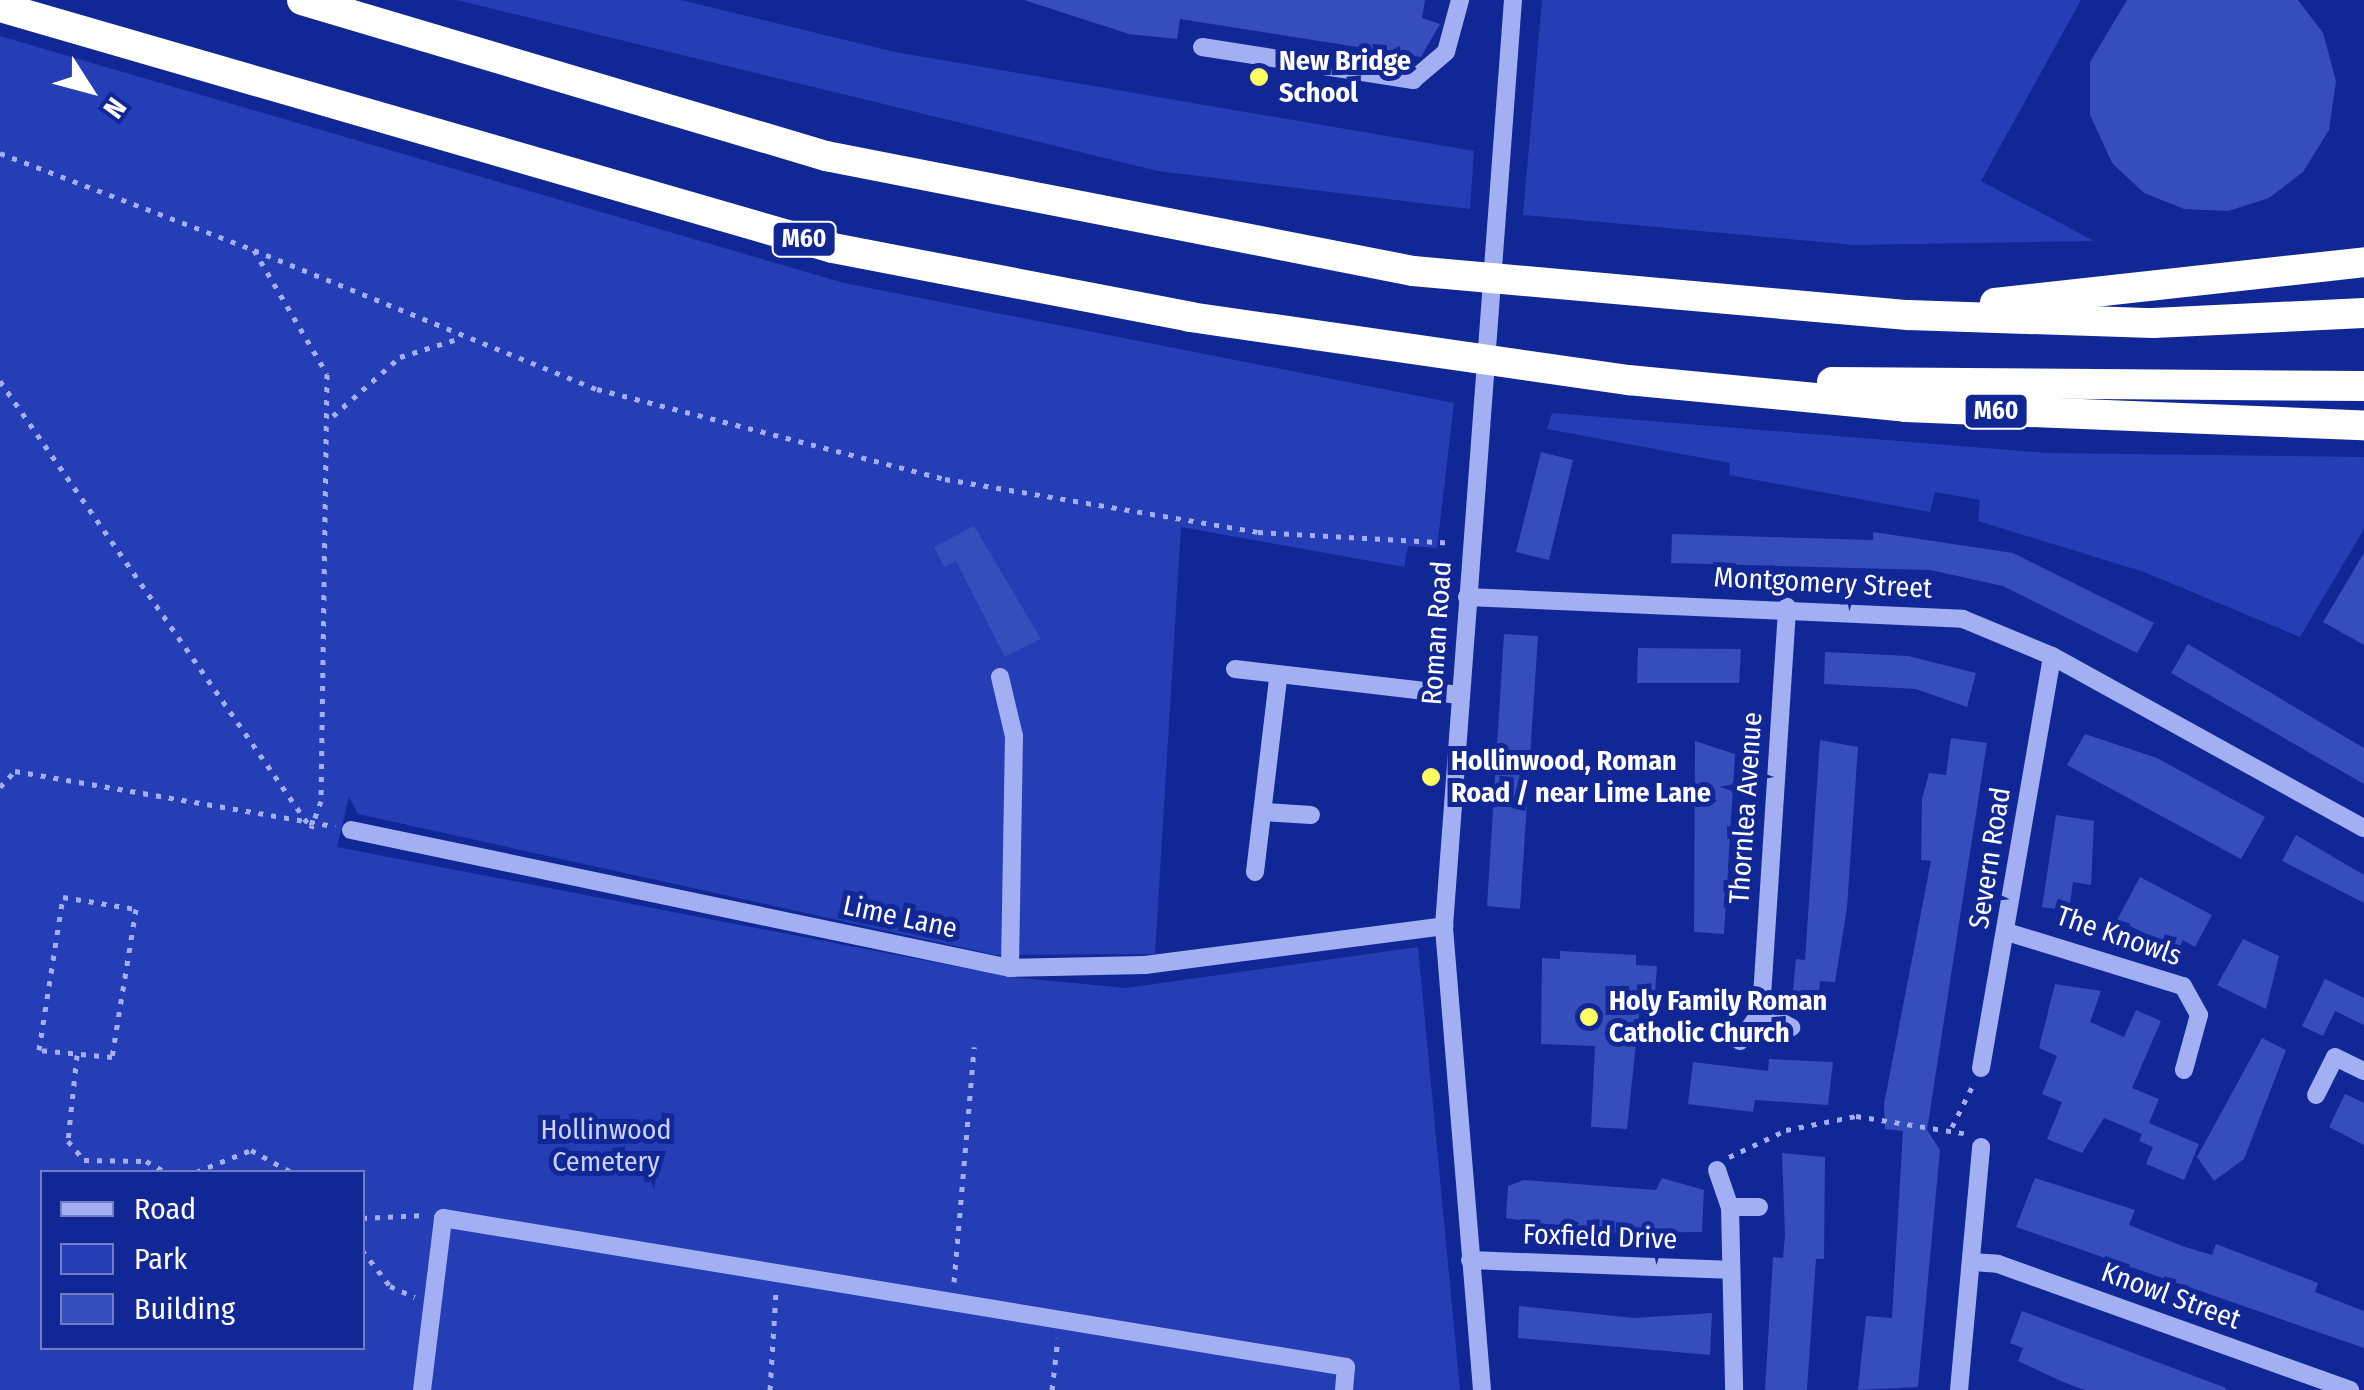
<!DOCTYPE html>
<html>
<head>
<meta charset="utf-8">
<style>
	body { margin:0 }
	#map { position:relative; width:2364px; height:1390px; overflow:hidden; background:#122796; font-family:"Fira Sans Condensed",sans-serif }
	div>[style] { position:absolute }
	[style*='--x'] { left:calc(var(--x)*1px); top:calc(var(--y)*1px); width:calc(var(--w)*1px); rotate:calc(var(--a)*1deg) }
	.green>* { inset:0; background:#253eb5 }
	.building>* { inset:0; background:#364dbc }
	.path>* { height:5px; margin-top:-2.5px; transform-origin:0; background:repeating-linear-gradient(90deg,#a2b0f3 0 5px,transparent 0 13px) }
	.minor>* { height:18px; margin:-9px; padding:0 9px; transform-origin:9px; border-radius:9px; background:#a2b0f3 }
	.highway>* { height:30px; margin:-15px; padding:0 15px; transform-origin:15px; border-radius:15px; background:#fff }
	.dots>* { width:28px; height:28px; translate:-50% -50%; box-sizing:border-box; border:5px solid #122796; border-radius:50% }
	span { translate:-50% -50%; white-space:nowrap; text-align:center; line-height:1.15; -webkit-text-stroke:10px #122796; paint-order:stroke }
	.shield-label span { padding:2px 8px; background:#122796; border:2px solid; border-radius:8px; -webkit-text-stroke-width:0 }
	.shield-label { font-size:25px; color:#fff; font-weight:700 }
	.poi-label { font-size:28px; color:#fff; font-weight:700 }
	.left { translate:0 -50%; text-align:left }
	.street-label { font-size:28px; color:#fff }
	.park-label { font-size:28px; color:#cad3fd }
	.legend { position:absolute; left:40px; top:1170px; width:325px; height:180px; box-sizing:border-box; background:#122796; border:2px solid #717dc0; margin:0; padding:12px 18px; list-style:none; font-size:30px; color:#fff }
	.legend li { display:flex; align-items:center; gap:20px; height:50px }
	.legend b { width:50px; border:2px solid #717dc0 }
	.north { position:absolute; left:40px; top:40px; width:100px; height:100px; -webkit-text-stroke:8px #122796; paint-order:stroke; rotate:126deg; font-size:28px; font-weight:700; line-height:40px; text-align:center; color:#fff }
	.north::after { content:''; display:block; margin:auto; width:35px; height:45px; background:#fff; clip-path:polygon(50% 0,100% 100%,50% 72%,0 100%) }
</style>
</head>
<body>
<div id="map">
	<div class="green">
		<div style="clip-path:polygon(457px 0,681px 0,895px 52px,1474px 151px,1470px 209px,1158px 171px)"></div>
		<div style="clip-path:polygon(1542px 0,2081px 0,1981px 181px,2094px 241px,1854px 245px,1523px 215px)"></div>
		<div style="clip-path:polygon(evenodd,0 36px,844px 283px,1454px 403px,1437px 548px,1408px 546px,1404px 567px,1181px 527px,1155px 954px,996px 955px,358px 814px,349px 797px,337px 847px,1010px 977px,1126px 988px,1418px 947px,1460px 1390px,0 1390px,0 36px,42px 1172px,362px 1172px,362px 1348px,42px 1348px,42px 1172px)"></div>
		<div style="clip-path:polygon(1552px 413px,2047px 453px,2364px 457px,2364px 529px,2300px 637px,2144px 572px,1978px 521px,1980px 500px,1935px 492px,1930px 512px,1729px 475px,1730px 463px,1547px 429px)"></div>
	</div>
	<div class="building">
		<div style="clip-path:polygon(1024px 0,1425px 0,1422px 18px,1440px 24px,1421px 57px,1180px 19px,1177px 39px,1129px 34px)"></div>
		<div style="clip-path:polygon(2127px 0,2298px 0,2323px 33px,2336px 81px,2329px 130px,2303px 172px,2269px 198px,2228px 211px,2184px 209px,2144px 193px,2112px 163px,2090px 115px,2090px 62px)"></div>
		<div style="clip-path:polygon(1541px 452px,1573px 460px,1549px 560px,1516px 552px)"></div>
		<div style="clip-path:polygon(974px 526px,1041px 639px,1005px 657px,956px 561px,944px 567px,934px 547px)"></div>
		<div style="clip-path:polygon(1873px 532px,2013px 553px,2154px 623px,2137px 653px,2003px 586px,1930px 570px,1671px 563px,1672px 534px,1873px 540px)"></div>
		<div style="clip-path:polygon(2364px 553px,2364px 645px,2323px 622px)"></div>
		<div style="clip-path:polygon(1504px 634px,1538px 636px,1520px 909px,1487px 906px)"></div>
		<div style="clip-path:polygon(2188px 644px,2364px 748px,2364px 784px,2171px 673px)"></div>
		<div style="clip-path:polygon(1638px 648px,1741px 649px,1739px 683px,1637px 683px)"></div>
		<div style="clip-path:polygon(1825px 652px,1908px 656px,1976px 673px,1967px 707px,1916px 689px,1824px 684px)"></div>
		<div style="clip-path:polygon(2085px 734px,2157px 758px,2265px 817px,2241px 859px,2067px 765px)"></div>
		<div style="clip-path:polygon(1951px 738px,1987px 743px,1927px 1130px,1940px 1150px,1918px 1387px,1858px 1390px,1866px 1316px,1892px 1318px,1903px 1131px,1885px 1129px,1884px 1104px,1931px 861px,1921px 860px,1922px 799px,1929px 773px,1946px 775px)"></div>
		<div style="clip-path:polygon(1820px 740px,1858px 747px,1847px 908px,1835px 982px,1820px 981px,1818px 1003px,1792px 1000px,1796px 959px,1805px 960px)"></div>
		<div style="clip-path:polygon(1695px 741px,1735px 754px,1724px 934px,1694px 932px)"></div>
		<div style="clip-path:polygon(2056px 815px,2094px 821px,2091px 885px,2073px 882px,2069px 911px,2042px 907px)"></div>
		<div style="clip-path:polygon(2296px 835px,2364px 875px,2364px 903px,2282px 861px)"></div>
		<div style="clip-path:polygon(2140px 877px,2212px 915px,2195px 947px,2183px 940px,2178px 949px,2117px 920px)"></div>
		<div style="clip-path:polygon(2243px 939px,2279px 956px,2266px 1009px,2217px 985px)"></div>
		<div style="clip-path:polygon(1560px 951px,1636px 955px,1636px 965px,1657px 966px,1654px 1006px,1640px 1005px,1627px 1129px,1591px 1127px,1595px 1046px,1541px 1044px,1542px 958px,1560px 959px)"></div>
		<div style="clip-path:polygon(2325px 979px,2364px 998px,2364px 1025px,2335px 1011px,2323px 1036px,2302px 1026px)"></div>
		<div style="clip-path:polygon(2055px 984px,2101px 991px,2090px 1022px,2124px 1037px,2136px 1010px,2161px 1021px,2132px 1088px,2159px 1099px,2149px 1123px,2199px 1144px,2184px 1180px,2146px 1164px,2153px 1147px,2139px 1141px,2142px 1134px,2104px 1118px,2082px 1153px,2047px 1139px,2062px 1102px,2042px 1094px,2057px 1056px,2039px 1048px)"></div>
		<div style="clip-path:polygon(2262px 1038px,2286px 1050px,2244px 1159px,2214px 1181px,2197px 1157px)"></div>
		<div style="clip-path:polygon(1769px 1059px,1833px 1062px,1828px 1105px,1755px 1100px,1753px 1112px,1688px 1104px,1693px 1062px,1768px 1071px)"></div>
		<div style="clip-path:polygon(2345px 1094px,2364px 1103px,2364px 1145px,2329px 1127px)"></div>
		<div style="clip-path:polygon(1782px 1153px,1825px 1157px,1824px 1259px,1816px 1259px,1807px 1390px,1765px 1390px,1773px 1257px,1783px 1258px,1785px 1235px)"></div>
		<div style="clip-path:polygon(1662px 1178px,1704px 1190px,1702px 1232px,1605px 1233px,1506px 1218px,1508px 1186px,1524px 1180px,1656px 1190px)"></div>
		<div style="clip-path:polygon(2035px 1178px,2135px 1210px,2129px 1225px,2185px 1247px,2212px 1255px,2216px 1244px,2318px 1283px,2315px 1292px,2364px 1311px,2364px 1348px,2016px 1227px)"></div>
		<div style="clip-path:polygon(1519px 1306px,1634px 1318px,1712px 1313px,1710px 1355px,1518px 1338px)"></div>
		<div style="clip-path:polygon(2022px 1311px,2226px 1388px,2225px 1390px,2085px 1390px,2063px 1382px,2018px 1361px,2023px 1348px,2010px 1343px)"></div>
	</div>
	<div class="path">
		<div style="--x:0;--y:153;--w:272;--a:20.9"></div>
		<div style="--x:254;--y:250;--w:144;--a:59.5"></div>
		<div style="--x:327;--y:374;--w:427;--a:90.8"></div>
		<div style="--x:321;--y:801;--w:29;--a:110"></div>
		<div style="--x:254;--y:250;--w:370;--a:22.1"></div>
		<div style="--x:597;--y:389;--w:359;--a:14.5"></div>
		<div style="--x:945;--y:479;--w:317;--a:9.6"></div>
		<div style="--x:1258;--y:532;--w:194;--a:3.2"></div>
		<div style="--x:0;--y:381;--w:545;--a:55.17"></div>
		<div style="--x:333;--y:416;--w:89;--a:-41.4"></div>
		<div style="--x:400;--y:357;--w:64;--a:-17.3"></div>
		<div style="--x:0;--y:787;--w:22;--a:-47"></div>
		<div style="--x:15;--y:771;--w:325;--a:9.8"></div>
		<div style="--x:63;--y:897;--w:74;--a:9.3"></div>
		<div style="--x:136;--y:909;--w:150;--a:99.2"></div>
		<div style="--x:112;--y:1057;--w:73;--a:-174.5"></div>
		<div style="--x:39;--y:1050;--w:155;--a:-81.1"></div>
		<div style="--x:77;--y:1055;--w:86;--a:96"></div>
		<div style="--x:68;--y:1141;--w:25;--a:50"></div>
		<div style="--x:84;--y:1160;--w:62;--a:0.9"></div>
		<div style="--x:146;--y:1161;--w:22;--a:30"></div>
		<div style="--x:1952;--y:1127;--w:47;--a:-63.4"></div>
		<div style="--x:1729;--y:1157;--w:63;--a:-25.3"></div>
		<div style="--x:1786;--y:1130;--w:71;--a:-11.3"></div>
		<div style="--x:1856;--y:1116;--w:113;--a:9.1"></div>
		<div style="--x:196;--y:1172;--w:59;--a:-21.8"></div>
		<div style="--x:251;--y:1150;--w:46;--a:28.8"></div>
		<div style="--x:362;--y:1218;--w:63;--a:-2.7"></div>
		<div style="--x:362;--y:1250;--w:46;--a:52.1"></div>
		<div style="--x:390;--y:1286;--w:27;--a:24"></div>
		<div style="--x:954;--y:1282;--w:236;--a:-85.1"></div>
		<div style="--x:770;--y:1390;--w:97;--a:-86.5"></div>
		<div style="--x:1052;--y:1390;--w:52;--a:-83.4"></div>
	</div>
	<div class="minor">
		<div style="--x:1202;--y:47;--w:214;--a:8.9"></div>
		<div style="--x:1413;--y:80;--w:43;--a:-40.3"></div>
		<div style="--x:1446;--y:52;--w:54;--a:-74.9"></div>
		<div style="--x:1467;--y:597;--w:496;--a:2.5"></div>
		<div style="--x:1963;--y:619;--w:96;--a:22.6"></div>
		<div style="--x:2052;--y:656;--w:356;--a:28.9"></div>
		<div style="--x:1235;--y:669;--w:226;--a:6.6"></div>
		<div style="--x:1000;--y:677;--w:61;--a:76.7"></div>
		<div style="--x:1014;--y:736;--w:232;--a:91"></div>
		<div style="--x:1264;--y:812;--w:47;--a:3.7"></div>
		<div style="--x:351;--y:830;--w:673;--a:11.83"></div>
		<div style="--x:1010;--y:968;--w:135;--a:-1.3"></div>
		<div style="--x:1145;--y:965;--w:302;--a:-7.4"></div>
		<div style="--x:1255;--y:872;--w:193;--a:-83.2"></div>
		<div style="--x:2007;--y:932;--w:184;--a:17.1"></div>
		<div style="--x:2183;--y:986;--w:33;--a:61"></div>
		<div style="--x:2199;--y:1015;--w:57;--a:105.3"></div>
		<div style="--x:1761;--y:1012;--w:406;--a:-86.3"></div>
		<div style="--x:1740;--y:1041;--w:36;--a:-54"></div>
		<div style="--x:1761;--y:1012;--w:34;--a:27"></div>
		<div style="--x:1981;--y:1068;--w:418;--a:-80.2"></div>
		<div style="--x:2316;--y:1095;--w:42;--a:-63.4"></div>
		<div style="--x:2335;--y:1057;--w:32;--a:26"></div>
		<div style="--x:1717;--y:1170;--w:39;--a:71"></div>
		<div style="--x:1730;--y:1207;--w:183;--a:88.7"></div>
		<div style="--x:1730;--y:1207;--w:29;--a:0"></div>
		<div style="--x:1470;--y:1260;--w:257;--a:2.2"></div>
		<div style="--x:1972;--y:1262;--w:26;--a:4"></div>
		<div style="--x:1998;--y:1264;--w:374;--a:19.7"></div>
		<div style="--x:422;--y:1390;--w:173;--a:-83"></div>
		<div style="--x:443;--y:1218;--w:915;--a:9.37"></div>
		<div style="--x:1346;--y:1367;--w:23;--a:95"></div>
		<div style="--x:1482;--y:1390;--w:466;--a:-94.7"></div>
		<div style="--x:1444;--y:926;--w:929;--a:-85.74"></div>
		<div style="--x:1959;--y:1390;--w:244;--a:-84.8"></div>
	</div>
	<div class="highway">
		<div style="--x:302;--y:0;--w:547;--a:16.58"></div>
		<div style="--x:826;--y:156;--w:598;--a:11.08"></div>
		<div style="--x:1413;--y:271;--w:497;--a:5.1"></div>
		<div style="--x:1908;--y:315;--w:245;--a:1.9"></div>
		<div style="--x:2153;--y:323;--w:211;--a:-2.7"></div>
		<div style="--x:0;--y:7;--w:867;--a:16.14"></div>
		<div style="--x:833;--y:248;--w:364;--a:10.9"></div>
		<div style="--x:1190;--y:317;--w:443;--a:8.2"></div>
		<div style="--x:1628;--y:380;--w:279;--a:5.5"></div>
		<div style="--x:1906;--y:407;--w:458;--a:2.3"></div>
		<div style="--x:1995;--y:303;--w:371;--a:-6.3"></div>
		<div style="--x:1832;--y:382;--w:532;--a:0.43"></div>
	</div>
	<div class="dots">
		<div style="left:1259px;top:77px;background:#fffd64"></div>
		<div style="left:1431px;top:777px;background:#fffd64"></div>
		<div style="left:1589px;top:1017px;background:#fffd64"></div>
	</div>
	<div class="shield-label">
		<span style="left:804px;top:239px">M60</span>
		<span style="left:1996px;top:411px">M60</span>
	</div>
	<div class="poi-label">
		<span class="left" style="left:1279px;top:77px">New Bridge<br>School</span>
		<span class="left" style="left:1451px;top:777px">Hollinwood, Roman<br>Road / near Lime Lane</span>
		<span class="left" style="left:1609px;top:1017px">Holy Family Roman<br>Catholic Church</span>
	</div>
	<div class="street-label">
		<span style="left:1823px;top:583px;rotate:3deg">Montgomery Street</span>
		<span style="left:1437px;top:633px;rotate:-86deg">Roman Road</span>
		<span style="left:1746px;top:808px;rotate:-86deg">Thornlea Avenue</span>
		<span style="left:1990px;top:858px;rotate:-81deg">Severn Road</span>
		<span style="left:900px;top:917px;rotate:12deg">Lime Lane</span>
		<span style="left:2119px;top:936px;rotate:19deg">The Knowls</span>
		<span style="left:1600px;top:1237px;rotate:2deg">Foxfield Drive</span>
		<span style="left:2171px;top:1296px;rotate:20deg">Knowl Street</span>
	</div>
	<div class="park-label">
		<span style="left:606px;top:1146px">Hollinwood<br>Cemetery</span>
	</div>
	<ul class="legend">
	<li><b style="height:12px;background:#a2b0f3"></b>Road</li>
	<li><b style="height:28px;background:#253eb5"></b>Park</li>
	<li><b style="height:28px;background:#364dbc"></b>Building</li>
	</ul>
	<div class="north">N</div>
</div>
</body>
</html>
